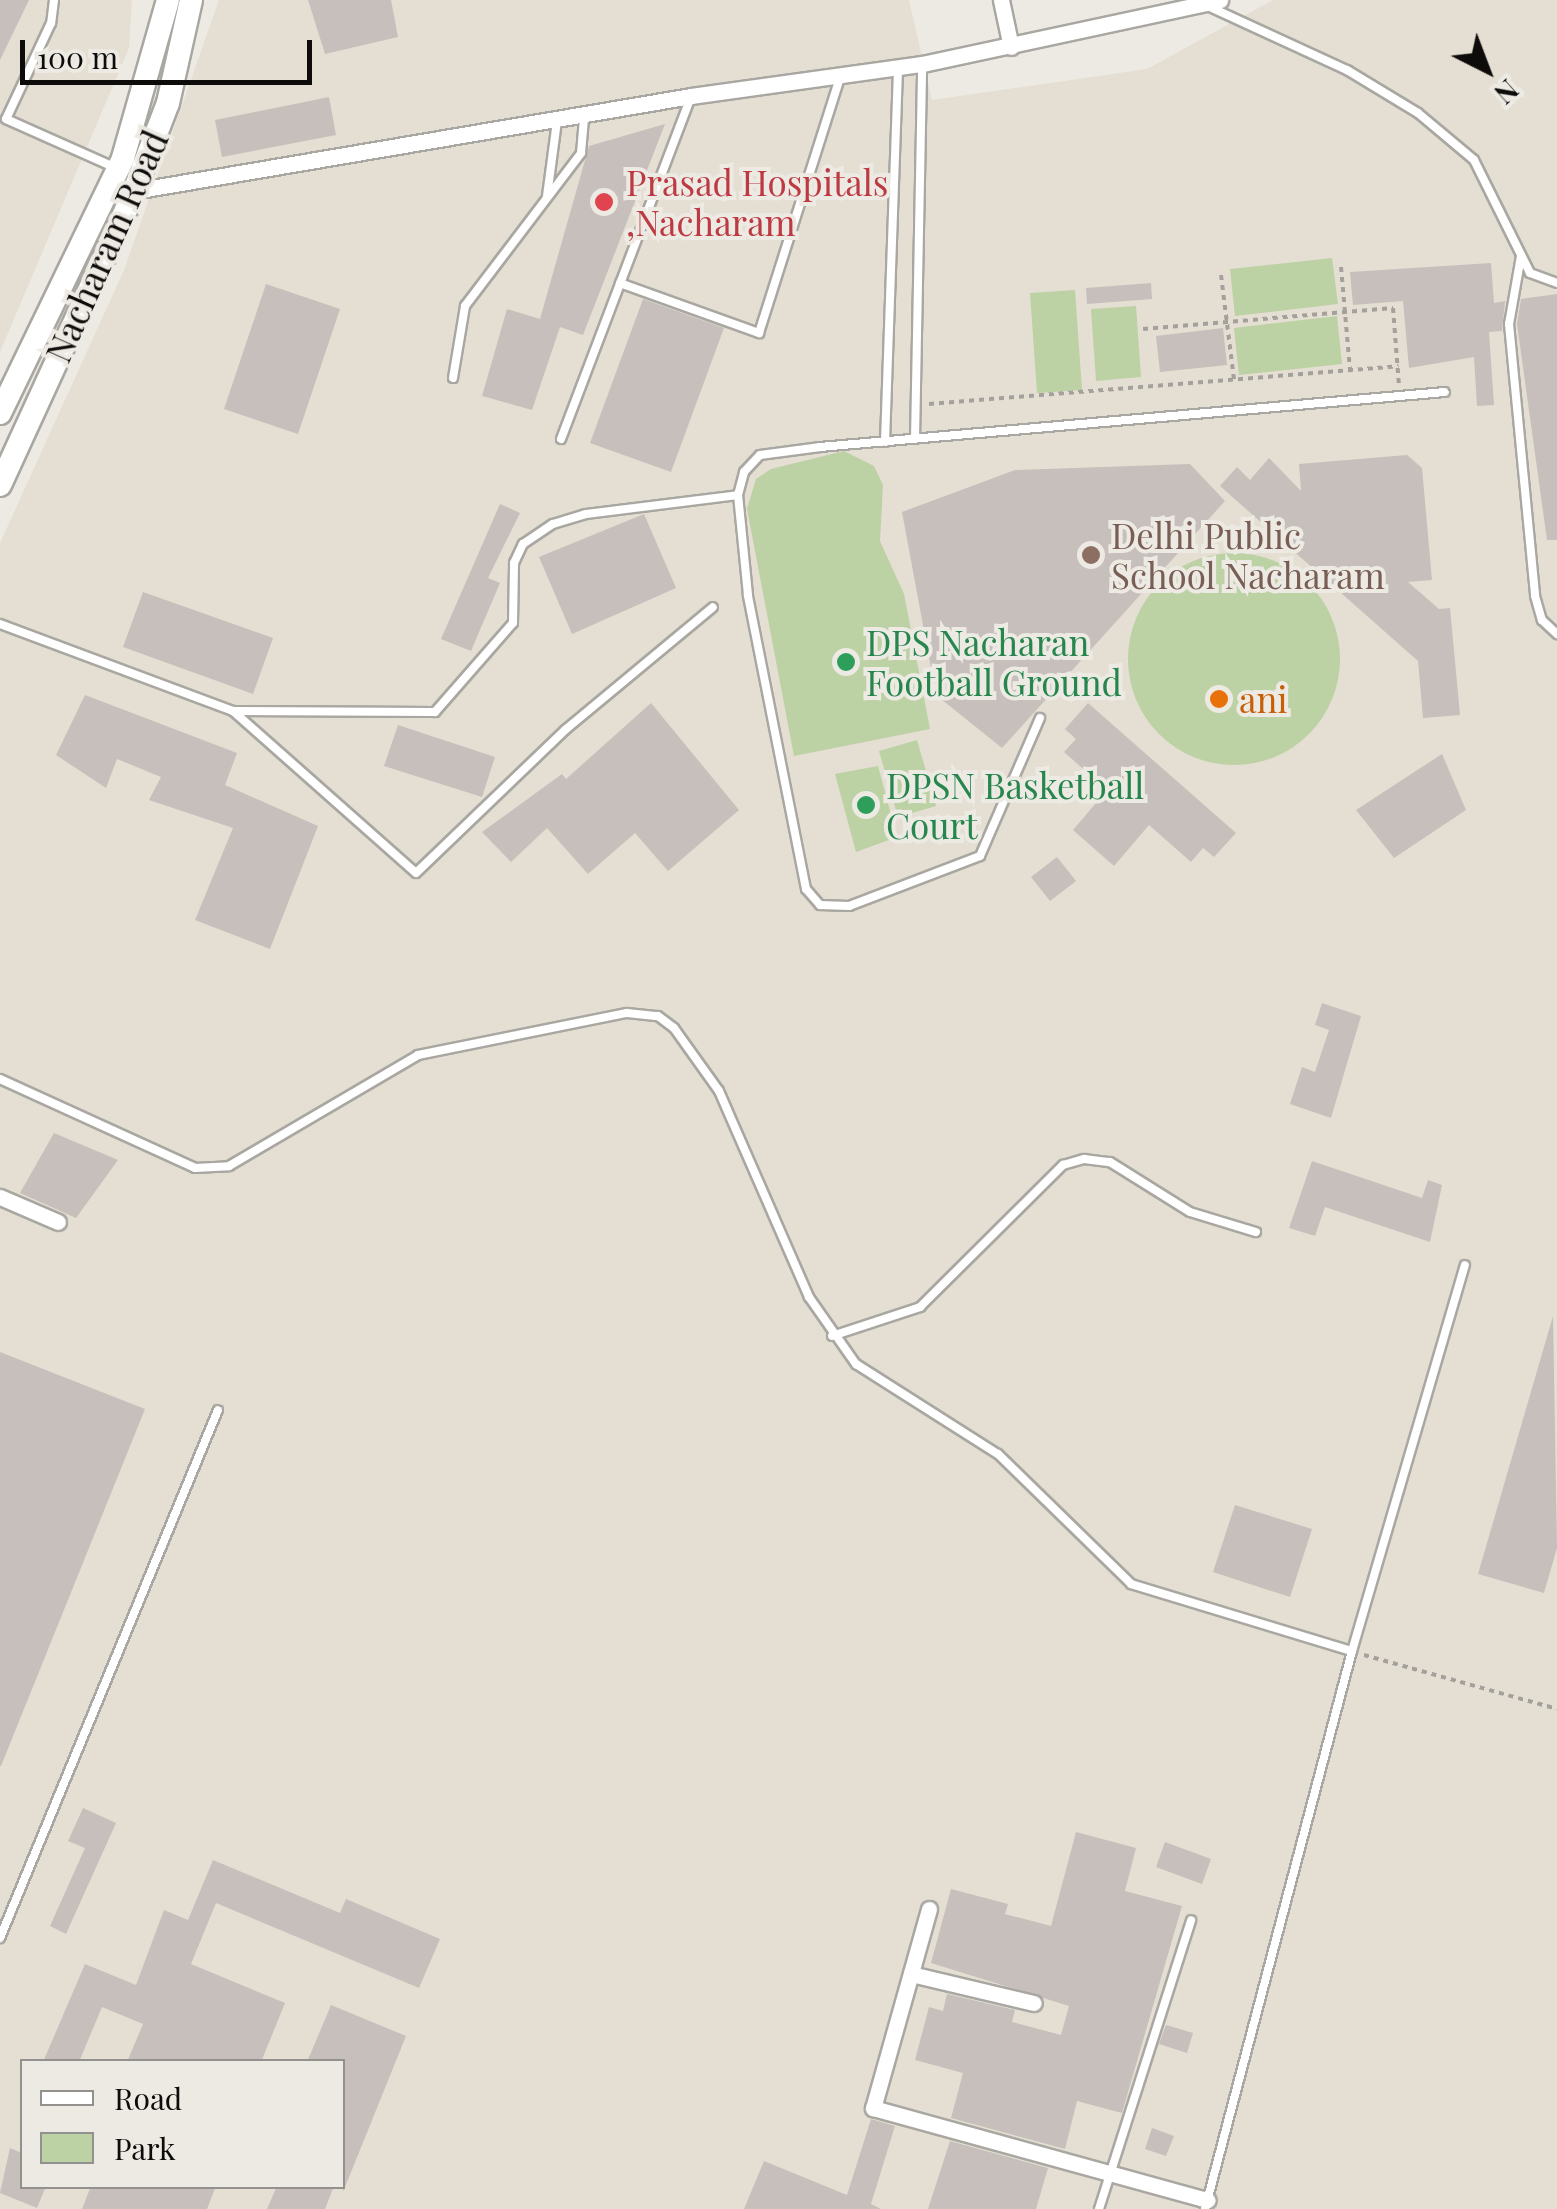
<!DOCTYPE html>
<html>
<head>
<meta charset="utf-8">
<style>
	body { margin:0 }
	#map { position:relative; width:1557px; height:2209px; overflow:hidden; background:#edeae4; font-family:"Playfair Display",serif }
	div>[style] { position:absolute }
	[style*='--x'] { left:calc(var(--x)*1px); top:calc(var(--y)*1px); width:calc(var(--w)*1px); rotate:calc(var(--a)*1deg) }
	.built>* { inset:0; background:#e4dfd2 }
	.green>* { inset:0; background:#bcd1a4 }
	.round { border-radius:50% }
	.building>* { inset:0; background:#c6bfbc }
	.path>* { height:4px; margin-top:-2px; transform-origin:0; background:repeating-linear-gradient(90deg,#a4a19d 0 5px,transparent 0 10px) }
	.roads { filter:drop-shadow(2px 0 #a9a7a1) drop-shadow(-2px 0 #a9a7a1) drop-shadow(0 2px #a9a7a1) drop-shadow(0 -2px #a9a7a1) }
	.lane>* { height:8px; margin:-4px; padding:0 4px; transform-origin:4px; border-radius:4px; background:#fff }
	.street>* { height:15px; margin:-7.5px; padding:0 7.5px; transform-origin:7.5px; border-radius:7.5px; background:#fff }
	.secondary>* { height:22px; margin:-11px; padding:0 11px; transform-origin:11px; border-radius:11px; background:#fff }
	.dots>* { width:28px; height:28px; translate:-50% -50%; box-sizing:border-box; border:5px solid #edeae4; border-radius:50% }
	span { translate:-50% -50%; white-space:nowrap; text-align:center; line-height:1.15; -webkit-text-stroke:8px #edeae4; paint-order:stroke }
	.health-label { font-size:35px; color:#be3a42 }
	.left { translate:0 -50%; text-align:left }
	.street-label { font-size:35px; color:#0d0c0a }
	.education-label { font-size:35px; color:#785e54 }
	.leisure-label { font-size:35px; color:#27864d }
	.food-label { font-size:35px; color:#c56008 }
	.legend { position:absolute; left:20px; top:2059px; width:325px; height:130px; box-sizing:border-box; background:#edeae4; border:2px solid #93918d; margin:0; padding:12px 18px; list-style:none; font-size:30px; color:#0d0c0a }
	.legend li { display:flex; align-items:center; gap:20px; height:50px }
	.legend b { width:50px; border:2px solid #93918d }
	.north { position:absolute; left:1437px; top:20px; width:100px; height:100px; -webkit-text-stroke:8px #edeae4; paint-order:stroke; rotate:138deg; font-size:28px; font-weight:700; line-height:40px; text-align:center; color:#0d0c0a }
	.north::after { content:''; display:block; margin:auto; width:35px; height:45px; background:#0d0c0a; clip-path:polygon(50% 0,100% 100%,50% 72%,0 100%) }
	.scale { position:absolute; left:20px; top:40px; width:292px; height:45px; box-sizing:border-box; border:5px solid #0d0c0a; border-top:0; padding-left:12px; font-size:30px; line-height:35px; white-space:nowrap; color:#0d0c0a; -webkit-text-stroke:8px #edeae4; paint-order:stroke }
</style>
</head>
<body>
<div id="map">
	<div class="built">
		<div style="clip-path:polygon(0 0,132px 0,129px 48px,0 352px)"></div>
		<div style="clip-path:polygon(evenodd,219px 0,909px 0,932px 100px,1147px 69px,1273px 0,1557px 0,1557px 2209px,0 2209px,0 543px,124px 270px,219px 0,22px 2062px,342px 2062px,342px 2186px,22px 2186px,22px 2062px)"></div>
	</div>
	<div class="green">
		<div style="clip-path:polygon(1332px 258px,1338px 304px,1235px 316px,1230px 269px)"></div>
		<div style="clip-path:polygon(1075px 290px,1082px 390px,1037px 393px,1030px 293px)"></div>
		<div style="clip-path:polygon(1136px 306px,1141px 377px,1096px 381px,1091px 309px)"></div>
		<div style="clip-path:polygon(1337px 316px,1342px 364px,1239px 375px,1234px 328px)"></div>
		<div style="clip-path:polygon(844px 451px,874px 466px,883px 485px,880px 541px,904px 594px,930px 729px,794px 756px,747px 509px,756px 479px,771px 469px)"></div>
		<div class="round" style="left:1128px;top:553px;width:212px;height:212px"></div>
		<div style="clip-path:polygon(917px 740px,936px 806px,898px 817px,879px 751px)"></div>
		<div style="clip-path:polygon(878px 766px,897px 837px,856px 852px,835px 774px)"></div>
	</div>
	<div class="building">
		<div style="clip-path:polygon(0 0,29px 0,0 60px)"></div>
		<div style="clip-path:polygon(308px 0,391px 0,398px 37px,325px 54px)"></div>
		<div style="clip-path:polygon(329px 97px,336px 135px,222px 157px,215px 120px)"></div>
		<div style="clip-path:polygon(665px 124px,583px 335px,560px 327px,532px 410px,482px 396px,507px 309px,540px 319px,589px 146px)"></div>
		<div style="clip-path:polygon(1491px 263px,1494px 303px,1505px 301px,1502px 331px,1489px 332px,1494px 405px,1477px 406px,1474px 357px,1409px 368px,1403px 301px,1353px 305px,1350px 272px)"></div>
		<div style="clip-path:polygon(1151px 283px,1152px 299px,1087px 304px,1086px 288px)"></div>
		<div style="clip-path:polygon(266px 284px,340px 309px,298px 434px,224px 409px)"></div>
		<div style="clip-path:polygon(1557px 294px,1557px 540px,1547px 540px,1517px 324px,1521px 299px)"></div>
		<div style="clip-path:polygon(643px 299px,724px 328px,671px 472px,590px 443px)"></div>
		<div style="clip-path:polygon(1223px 328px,1227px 365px,1160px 372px,1156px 336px)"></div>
		<div style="clip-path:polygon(1407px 455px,1422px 468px,1432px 580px,1408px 582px,1439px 609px,1450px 608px,1460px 715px,1423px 718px,1418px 661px,1220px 486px,1237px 467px,1250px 480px,1269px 458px,1301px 491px,1299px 464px)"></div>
		<div style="clip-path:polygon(1190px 464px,1225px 501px,1002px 748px,936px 695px,902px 512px,1015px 470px)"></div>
		<div style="clip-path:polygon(500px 504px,520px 513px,488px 578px,500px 583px,471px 651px,441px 639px)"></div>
		<div style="clip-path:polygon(644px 514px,676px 588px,572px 634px,539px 557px)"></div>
		<div style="clip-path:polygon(143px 592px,273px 638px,253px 694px,123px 647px)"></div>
		<div style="clip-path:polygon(85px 695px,237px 753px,225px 785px,318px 826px,270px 949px,195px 920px,233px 828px,149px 800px,161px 777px,117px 759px,106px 788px,56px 755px)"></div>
		<div style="clip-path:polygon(651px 703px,739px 810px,668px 871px,635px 833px,588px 874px,547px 828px,511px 862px,482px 832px,562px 774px,566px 779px)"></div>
		<div style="clip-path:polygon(1088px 703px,1236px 833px,1214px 857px,1203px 848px,1191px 862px,1149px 825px,1114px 866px,1073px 830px,1107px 790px,1064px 752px,1076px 739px,1065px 729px)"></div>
		<div style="clip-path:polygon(398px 725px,495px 757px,482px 797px,384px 766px)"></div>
		<div style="clip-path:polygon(1442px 754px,1466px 810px,1394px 858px,1356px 810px)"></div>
		<div style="clip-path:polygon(1057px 857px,1076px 881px,1050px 901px,1031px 877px)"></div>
		<div style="clip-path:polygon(1322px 1003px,1361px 1016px,1331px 1118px,1290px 1104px,1302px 1067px,1315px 1072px,1329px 1030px,1315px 1025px)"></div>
		<div style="clip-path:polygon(54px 1133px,118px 1160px,76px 1218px,20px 1193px)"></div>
		<div style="clip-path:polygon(1312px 1161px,1422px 1198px,1428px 1180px,1442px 1185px,1430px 1242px,1325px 1207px,1315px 1236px,1289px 1228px)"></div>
		<div style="clip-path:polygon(1553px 1316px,1557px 1548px,1544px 1593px,1478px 1574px)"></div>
		<div style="clip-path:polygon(0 1352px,145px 1409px,1px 1766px,0 1766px)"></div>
		<div style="clip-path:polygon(1235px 1505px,1312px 1529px,1290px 1597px,1213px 1572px)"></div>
		<div style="clip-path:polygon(83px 1808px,116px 1823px,66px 1934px,50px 1926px,85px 1848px,68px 1841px)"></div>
		<div style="clip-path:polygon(1076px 1832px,1136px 1848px,1125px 1891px,1182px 1906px,1122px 2113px,1077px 2101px,1065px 2149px,951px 2118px,963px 2073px,915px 2060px,929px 2007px,943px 2011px,947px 1994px,1015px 2010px,1012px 2022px,1061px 2035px,1069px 2006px,931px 1963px,951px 1889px,1008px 1904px,1005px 1914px,1051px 1926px)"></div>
		<div style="clip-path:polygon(1165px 1842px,1211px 1859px,1202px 1884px,1156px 1867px)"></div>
		<div style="clip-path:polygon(213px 1860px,340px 1913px,346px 1899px,440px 1939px,419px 1988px,216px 1903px,191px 1964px,285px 2003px,261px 2062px,127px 2062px,143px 2024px,102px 2007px,79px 2062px,43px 2062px,85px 1964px,136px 1985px,164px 1910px,188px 1920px)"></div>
		<div style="clip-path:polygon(331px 2005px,406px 2036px,343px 2192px,342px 2062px,307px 2062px)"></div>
		<div style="clip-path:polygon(1166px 2025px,1193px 2033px,1187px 2053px,1159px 2044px)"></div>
		<div style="clip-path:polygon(871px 2119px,895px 2126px,871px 2204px,881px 2209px,744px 2209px,764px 2161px,847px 2195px)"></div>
		<div style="clip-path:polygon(1152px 2128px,1174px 2136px,1166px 2156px,1145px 2149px)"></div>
		<div style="clip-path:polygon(950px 2141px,1048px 2168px,1036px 2209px,928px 2209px)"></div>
		<div style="clip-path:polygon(10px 2148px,22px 2153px,22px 2186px,46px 2186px,37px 2208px,0 2193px)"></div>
		<div style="clip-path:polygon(91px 2186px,216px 2186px,207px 2209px,82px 2209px)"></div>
		<div style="clip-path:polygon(277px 2186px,334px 2186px,325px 2209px,267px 2209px)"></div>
	</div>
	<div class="path">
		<div style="--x:1341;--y:267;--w:103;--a:85"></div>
		<div style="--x:1221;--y:275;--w:106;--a:82.9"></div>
		<div style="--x:1143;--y:329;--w:251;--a:-4.8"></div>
		<div style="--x:1393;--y:308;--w:78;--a:85.6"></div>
		<div style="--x:929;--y:404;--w:471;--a:-4.6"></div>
		<div style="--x:1364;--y:1655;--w:200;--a:15.6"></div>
	</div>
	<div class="roads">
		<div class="lane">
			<div style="--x:54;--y:0;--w:23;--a:97"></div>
			<div style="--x:51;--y:23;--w:106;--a:115.1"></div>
			<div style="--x:6;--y:119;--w:118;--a:24"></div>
			<div style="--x:1210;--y:7;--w:151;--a:24.7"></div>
			<div style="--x:1347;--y:70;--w:83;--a:31.2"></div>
			<div style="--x:1418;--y:113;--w:73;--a:40"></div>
			<div style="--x:1474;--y:160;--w:126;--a:63.6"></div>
			<div style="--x:1530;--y:273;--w:29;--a:20"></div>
			<div style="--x:547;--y:196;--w:76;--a:-82.4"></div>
			<div style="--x:1521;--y:256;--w:69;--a:100"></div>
			<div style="--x:1509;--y:324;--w:273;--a:84.5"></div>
			<div style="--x:1535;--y:596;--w:25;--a:74"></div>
			<div style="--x:1542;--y:620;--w:21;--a:43"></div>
			<div style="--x:620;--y:283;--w:148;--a:19.8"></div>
			<div style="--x:759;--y:333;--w:269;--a:-72.4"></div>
			<div style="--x:453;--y:378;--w:73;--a:-80.5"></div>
			<div style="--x:465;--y:306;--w:192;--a:-52.8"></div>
			<div style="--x:581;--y:153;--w:38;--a:-85"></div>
			<div style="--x:561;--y:439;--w:367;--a:-69.2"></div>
			<div style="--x:915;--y:439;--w:375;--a:-88.9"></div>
			<div style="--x:885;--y:442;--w:375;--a:-88"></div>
			<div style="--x:0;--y:624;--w:249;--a:20.5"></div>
			<div style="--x:233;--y:711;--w:244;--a:41.5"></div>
			<div style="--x:416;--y:873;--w:207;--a:-43.8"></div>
			<div style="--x:565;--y:730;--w:192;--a:-39.7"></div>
			<div style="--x:233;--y:711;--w:202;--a:0.3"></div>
			<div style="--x:435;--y:712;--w:118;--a:-48.8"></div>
			<div style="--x:513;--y:623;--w:60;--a:-89"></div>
			<div style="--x:514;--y:563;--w:21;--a:-65"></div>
			<div style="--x:523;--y:544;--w:36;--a:-34"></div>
			<div style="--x:553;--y:524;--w:34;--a:-17"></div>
			<div style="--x:586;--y:514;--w:153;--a:-7.1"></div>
			<div style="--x:1040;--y:718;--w:150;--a:113.5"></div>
			<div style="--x:980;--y:856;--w:140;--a:159.1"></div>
			<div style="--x:849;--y:906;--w:29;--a:-178"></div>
			<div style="--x:820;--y:905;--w:21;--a:-131"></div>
			<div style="--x:806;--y:889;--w:300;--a:-101.2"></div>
			<div style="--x:748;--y:595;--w:100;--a:-95.7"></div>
			<div style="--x:738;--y:495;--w:24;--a:-75"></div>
			<div style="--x:744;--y:472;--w:23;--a:-47"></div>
			<div style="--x:760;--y:455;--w:61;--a:-7.6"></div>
			<div style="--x:820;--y:447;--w:627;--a:-5.03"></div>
			<div style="--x:0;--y:1079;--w:214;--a:24.5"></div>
			<div style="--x:195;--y:1168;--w:34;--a:-3"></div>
			<div style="--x:229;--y:1166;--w:219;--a:-30.4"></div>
			<div style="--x:418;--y:1055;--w:213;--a:-11.4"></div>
			<div style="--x:627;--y:1013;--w:31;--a:6"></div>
			<div style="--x:658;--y:1016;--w:20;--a:37"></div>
			<div style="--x:674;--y:1028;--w:77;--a:54.5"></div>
			<div style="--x:719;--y:1091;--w:225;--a:66.4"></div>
			<div style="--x:809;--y:1297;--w:82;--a:55"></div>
			<div style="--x:856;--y:1364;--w:168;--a:32.4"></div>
			<div style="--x:998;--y:1454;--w:186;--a:44.3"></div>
			<div style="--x:1131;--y:1584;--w:231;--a:16.9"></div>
			<div style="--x:832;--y:1336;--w:93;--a:-18.2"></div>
			<div style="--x:920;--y:1307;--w:202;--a:-44.8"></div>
			<div style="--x:1063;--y:1165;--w:22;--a:-16"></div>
			<div style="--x:1084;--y:1159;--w:26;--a:7"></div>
			<div style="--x:1110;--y:1162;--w:94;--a:32"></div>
			<div style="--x:1190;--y:1212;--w:69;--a:16.9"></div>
			<div style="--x:0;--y:1938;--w:571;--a:-67.57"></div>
			<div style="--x:1099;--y:2209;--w:303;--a:-72.3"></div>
			<div style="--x:1205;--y:2209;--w:577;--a:-75.24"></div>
			<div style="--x:1352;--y:1651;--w:402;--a:-73.7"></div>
		</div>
		<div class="street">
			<div style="--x:1001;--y:0;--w:48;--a:78"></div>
			<div style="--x:128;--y:192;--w:571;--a:-9.68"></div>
			<div style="--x:691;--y:96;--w:233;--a:-7.9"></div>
			<div style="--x:922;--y:64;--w:305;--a:-12.1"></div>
			<div style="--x:0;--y:1197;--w:63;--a:23.3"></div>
			<div style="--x:929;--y:1909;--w:207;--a:105.7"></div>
			<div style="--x:873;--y:2108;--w:347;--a:15.4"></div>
			<div style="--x:911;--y:1974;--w:126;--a:13.3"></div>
		</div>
		<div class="secondary">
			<div style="--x:0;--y:413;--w:283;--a:-64.2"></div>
			<div style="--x:123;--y:158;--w:164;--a:-74.1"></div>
			<div style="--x:0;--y:485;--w:320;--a:-65.4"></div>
			<div style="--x:133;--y:194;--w:97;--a:-69"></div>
			<div style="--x:168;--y:103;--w:106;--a:-77.4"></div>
		</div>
	</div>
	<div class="dots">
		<div style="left:604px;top:202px;background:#e0444e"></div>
		<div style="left:1091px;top:555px;background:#8d6e63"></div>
		<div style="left:846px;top:662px;background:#2e9e5b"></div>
		<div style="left:1219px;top:699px;background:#e8710a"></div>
		<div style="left:866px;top:805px;background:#2e9e5b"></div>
	</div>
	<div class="health-label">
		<span class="left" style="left:626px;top:202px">Prasad Hospitals<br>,Nacharam</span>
	</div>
	<div class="street-label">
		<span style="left:106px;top:246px;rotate:-66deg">Nacharam Road</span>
	</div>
	<div class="education-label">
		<span class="left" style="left:1111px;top:555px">Delhi Public<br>School Nacharam</span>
	</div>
	<div class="leisure-label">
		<span class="left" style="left:866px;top:662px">DPS Nacharan<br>Football Ground</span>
		<span class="left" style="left:886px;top:805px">DPSN Basketball<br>Court</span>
	</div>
	<div class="food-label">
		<span class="left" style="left:1239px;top:699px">ani</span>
	</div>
	<ul class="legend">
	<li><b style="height:12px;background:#fff"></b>Road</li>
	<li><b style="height:28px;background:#bcd1a4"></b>Park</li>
	</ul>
	<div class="north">N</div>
	<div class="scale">100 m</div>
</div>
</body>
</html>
